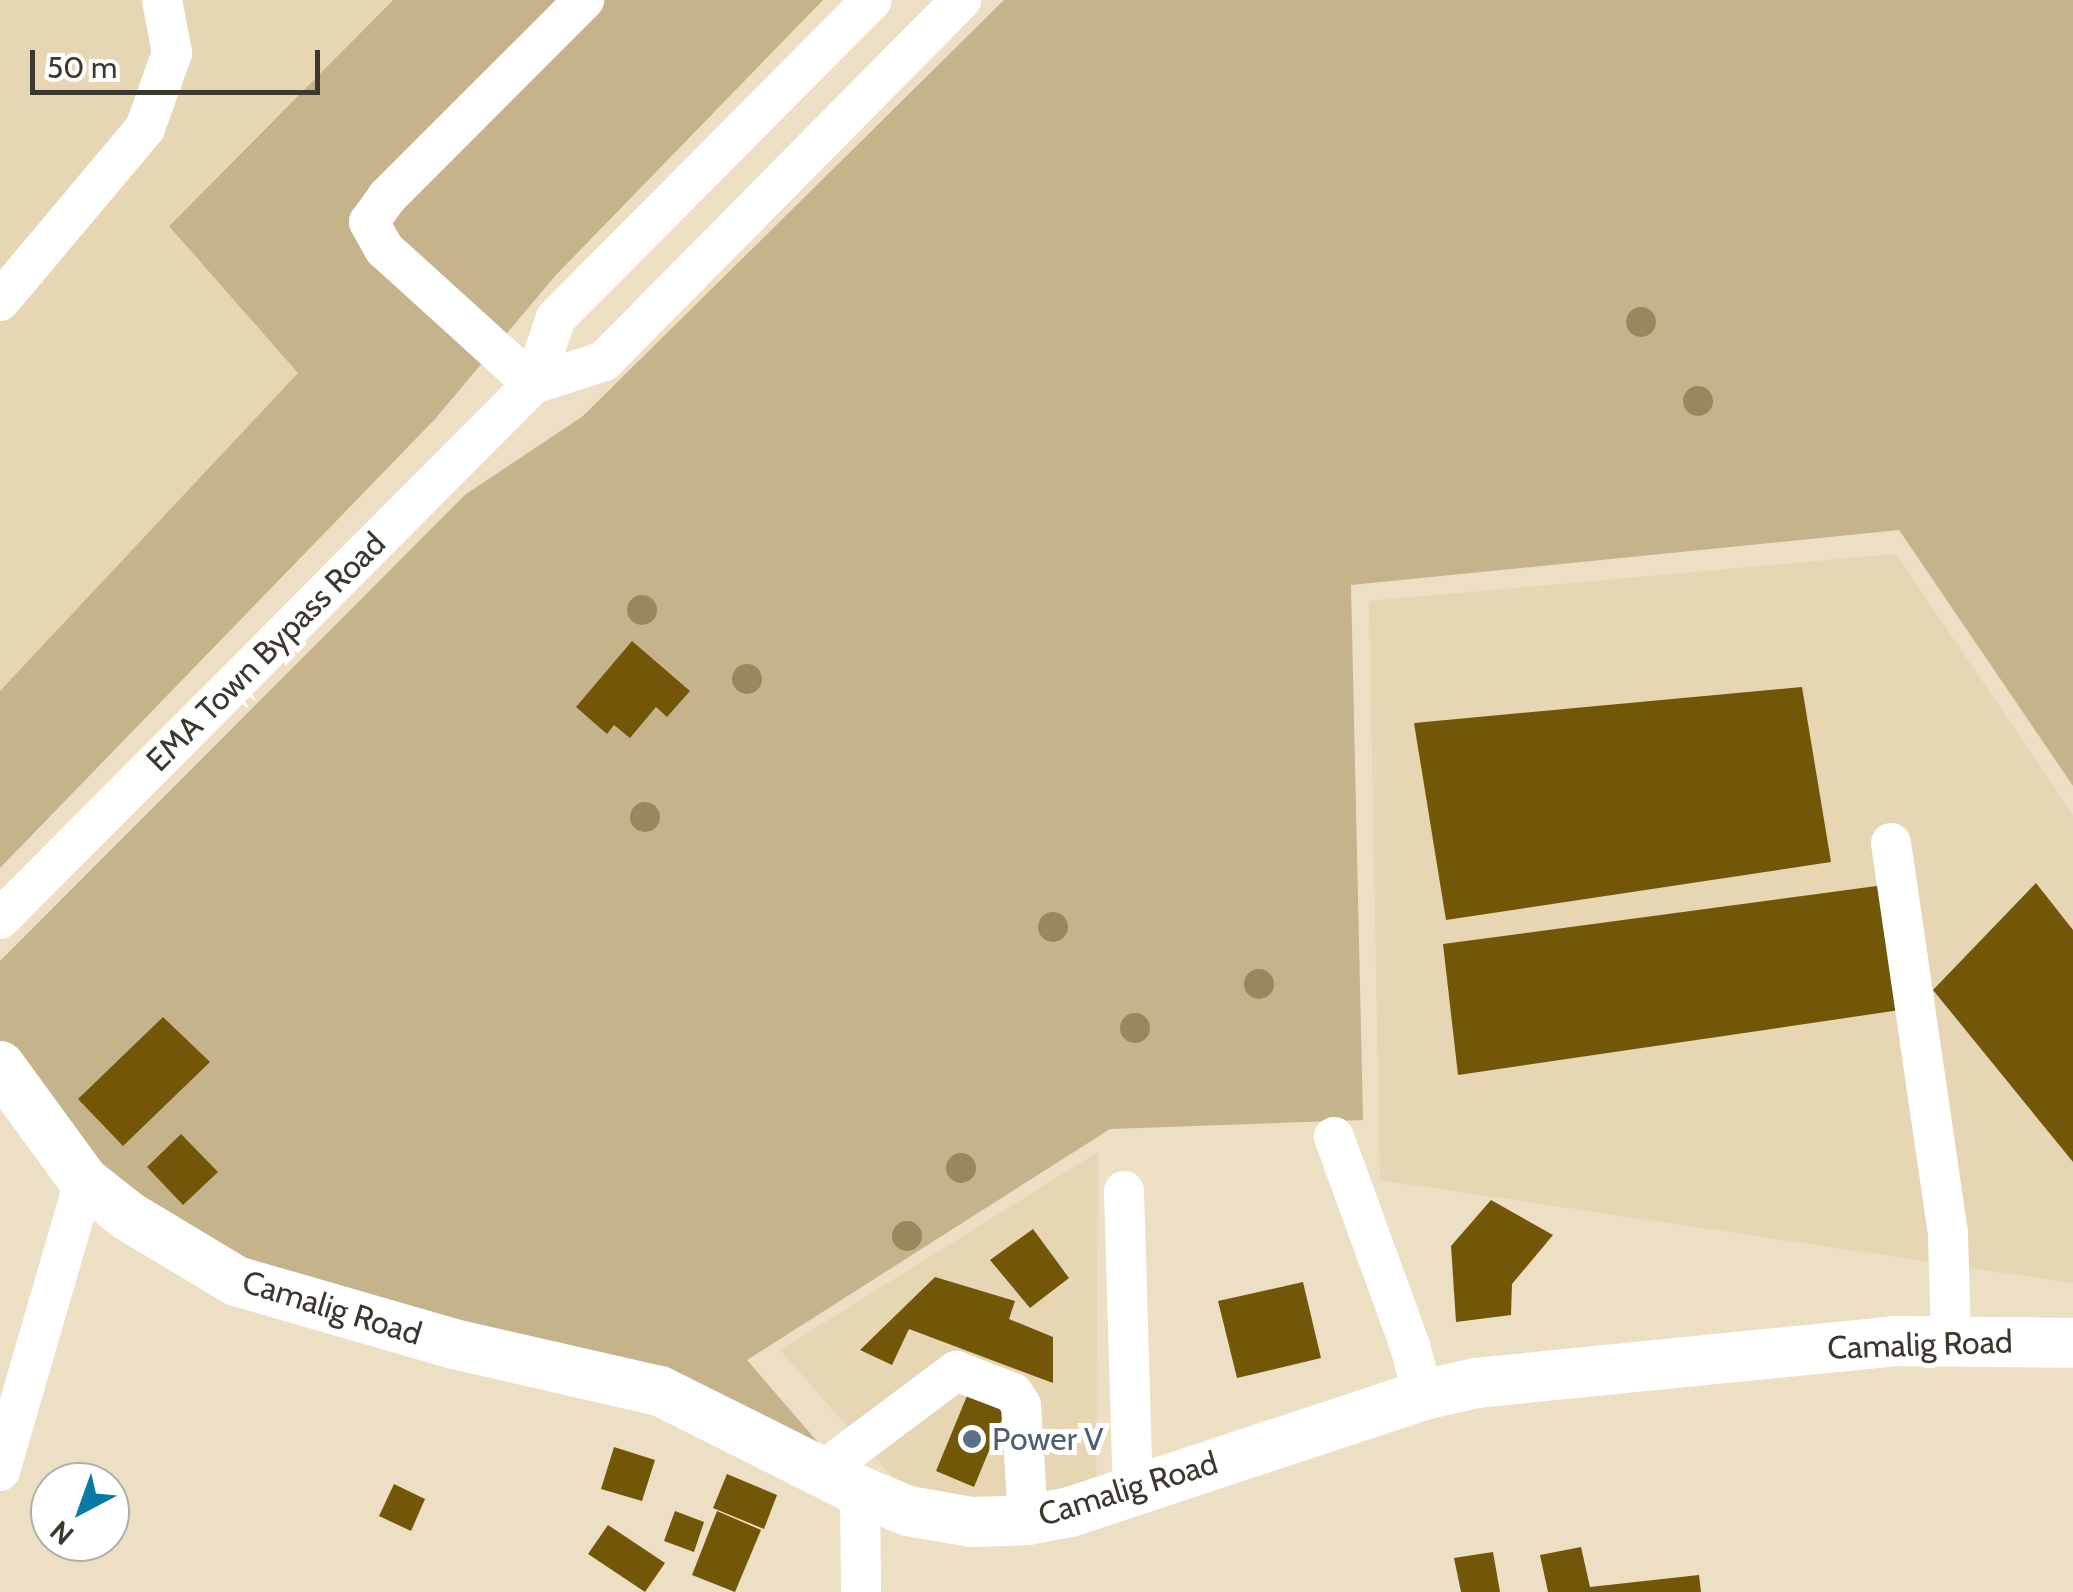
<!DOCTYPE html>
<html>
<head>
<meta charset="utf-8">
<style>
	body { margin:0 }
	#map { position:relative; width:2073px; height:1592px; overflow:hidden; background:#ecdfc3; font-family:Cabin,sans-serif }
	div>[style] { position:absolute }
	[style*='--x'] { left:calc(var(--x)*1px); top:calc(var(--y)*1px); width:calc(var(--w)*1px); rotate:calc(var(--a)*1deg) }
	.built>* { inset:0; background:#e6d6b3 }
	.green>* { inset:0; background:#c5b38b }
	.building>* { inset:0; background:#735708 }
	.minor>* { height:40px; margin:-20px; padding:0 20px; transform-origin:20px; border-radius:20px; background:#fff }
	.major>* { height:50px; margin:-25px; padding:0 25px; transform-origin:25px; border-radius:25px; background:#fff }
	.trees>* { width:30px; height:30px; margin:-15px; border-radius:50%; background:#9a885d }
	.dots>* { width:28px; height:28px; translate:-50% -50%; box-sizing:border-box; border:5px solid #fff; border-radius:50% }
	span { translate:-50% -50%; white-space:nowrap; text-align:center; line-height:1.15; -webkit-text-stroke:10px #fff; paint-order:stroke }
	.street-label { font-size:32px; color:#3d382d }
	.service-label { font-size:32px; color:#4e5e75 }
	.left { translate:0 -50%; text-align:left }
	.north { position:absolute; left:30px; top:1462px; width:100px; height:100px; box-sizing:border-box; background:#fff; border:2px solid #b1afab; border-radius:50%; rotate:221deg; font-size:28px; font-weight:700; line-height:40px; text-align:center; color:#3d382d }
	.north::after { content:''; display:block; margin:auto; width:35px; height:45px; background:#087aa3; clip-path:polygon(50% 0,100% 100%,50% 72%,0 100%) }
	.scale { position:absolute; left:30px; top:50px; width:290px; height:45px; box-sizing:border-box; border:5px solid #3d382d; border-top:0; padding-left:12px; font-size:30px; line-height:35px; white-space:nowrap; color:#3d382d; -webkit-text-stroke:8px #fff; paint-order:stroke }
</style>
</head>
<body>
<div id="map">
	<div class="built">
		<div style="clip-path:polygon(0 0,392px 0,169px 225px,299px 373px,0 691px)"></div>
		<div style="clip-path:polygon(1896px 554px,2073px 815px,2073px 1283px,1380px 1180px,1369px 601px)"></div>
		<div style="clip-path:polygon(1098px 1152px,1096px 1495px,981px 1515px,910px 1497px,780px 1350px)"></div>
	</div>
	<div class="green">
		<div style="clip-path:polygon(393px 0,823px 0,555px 276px,435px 419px,0 868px,0 691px,298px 373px,169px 226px)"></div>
		<div style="clip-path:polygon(1004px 0,2073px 0,2073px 786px,1899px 530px,1351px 585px,1363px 1120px,1110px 1129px,747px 1360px,860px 1491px,660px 1391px,454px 1344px,128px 1216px,0 1065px,0 961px,466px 494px,583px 416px)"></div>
	</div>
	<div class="building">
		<div style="clip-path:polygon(632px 641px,690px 691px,667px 717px,656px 707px,630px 738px,614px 725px,607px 734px,576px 707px)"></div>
		<div style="clip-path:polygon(1802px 687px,1831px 862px,1446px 920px,1414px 723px)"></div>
		<div style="clip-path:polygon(2036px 883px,2073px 930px,2073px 1162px,1933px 990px)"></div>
		<div style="clip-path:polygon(1884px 885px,1900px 1010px,1458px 1075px,1443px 944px)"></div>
		<div style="clip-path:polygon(163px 1017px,210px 1062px,123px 1146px,78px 1099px)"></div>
		<div style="clip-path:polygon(181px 1134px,218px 1172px,183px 1205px,147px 1167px)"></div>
		<div style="clip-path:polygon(1491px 1200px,1553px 1235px,1512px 1284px,1511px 1315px,1456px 1322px,1451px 1246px)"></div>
		<div style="clip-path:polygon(1033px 1229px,1069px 1278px,1030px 1308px,990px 1260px)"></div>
		<div style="clip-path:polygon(935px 1277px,1015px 1301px,1009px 1319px,1053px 1337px,1053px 1383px,909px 1329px,892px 1365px,860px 1350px)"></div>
		<div style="clip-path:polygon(1303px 1282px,1321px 1358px,1237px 1378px,1218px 1301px)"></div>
		<div style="clip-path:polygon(969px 1391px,1007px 1407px,974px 1487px,936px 1471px)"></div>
		<div style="clip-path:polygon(614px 1447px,655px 1460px,642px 1501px,601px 1489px)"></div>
		<div style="clip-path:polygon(727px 1474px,777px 1495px,764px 1529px,713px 1508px)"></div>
		<div style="clip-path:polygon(394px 1484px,425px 1499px,411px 1531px,379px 1516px)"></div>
		<div style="clip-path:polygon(675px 1511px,704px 1522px,694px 1552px,664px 1541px)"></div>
		<div style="clip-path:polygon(717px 1511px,761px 1530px,735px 1592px,692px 1575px)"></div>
		<div style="clip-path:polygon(608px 1525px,665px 1563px,645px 1592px,588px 1554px)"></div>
		<div style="clip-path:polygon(1581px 1547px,1590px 1587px,1699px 1575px,1701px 1592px,1548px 1592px,1540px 1555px)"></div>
		<div style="clip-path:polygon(1493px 1552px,1500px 1592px,1461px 1592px,1454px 1558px)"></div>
	</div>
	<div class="minor">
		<div style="--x:0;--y:301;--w:226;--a:-50"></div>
		<div style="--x:145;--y:128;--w:80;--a:-70.2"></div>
		<div style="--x:172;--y:53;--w:54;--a:-100.7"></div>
		<div style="--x:533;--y:384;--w:75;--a:-17.9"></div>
		<div style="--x:604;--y:361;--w:508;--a:-45.32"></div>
		<div style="--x:533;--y:384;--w:201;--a:-137.8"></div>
		<div style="--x:384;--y:249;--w:31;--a:-119"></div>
		<div style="--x:369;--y:222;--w:31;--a:-54"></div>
		<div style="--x:387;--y:197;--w:279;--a:-45"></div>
		<div style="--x:1891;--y:843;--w:393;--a:81.7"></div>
		<div style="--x:1948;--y:1232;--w:107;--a:88.4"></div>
		<div style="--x:0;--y:919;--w:755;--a:-45.11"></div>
		<div style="--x:533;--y:384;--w:70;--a:-70.8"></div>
		<div style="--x:556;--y:318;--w:448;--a:-45.2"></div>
		<div style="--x:1334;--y:1137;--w:222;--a:70"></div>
		<div style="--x:1410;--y:1346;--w:51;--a:75.1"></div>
		<div style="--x:1124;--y:1191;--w:300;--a:88.3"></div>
		<div style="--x:0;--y:1471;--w:302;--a:-73.8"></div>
		<div style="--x:821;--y:1472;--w:169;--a:-36.8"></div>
		<div style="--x:956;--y:1371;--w:61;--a:21.1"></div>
		<div style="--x:1013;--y:1393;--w:14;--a:56"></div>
		<div style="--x:1021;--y:1405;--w:115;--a:86.5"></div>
		<div style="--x:860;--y:1491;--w:101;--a:89.4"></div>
	</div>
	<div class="major">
		<div style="--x:0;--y:1066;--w:142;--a:53.9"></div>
		<div style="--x:84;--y:1181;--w:56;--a:38.5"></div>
		<div style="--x:128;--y:1216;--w:126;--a:31"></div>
		<div style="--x:236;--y:1281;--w:227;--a:16.1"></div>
		<div style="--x:454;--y:1344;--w:211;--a:12.9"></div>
		<div style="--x:660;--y:1391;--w:224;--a:26.6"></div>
		<div style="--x:860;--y:1491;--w:52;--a:22.6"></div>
		<div style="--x:908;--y:1511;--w:65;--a:9.8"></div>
		<div style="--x:972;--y:1522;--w:56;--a:-2"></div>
		<div style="--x:1028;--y:1520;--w:43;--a:-10.8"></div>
		<div style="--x:1070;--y:1512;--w:372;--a:-18.3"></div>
		<div style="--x:1423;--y:1395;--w:54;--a:-12.8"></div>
		<div style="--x:1476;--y:1383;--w:420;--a:-5.7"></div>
		<div style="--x:1894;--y:1341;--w:179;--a:0.6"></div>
	</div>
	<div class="trees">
		<div style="left:1641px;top:322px"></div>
		<div style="left:1698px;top:401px"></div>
		<div style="left:642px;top:610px"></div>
		<div style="left:747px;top:679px"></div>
		<div style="left:645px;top:817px"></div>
		<div style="left:1053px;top:927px"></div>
		<div style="left:1259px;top:984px"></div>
		<div style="left:1135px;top:1028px"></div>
		<div style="left:961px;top:1168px"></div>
		<div style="left:907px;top:1236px"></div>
	</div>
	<div class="dots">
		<div style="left:972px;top:1439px;background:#5c6f8a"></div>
	</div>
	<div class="street-label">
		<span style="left:266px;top:652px;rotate:-45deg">EMA Town Bypass Road</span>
		<span style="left:332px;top:1308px;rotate:17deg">Camalig Road</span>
		<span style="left:1920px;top:1345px;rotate:-2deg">Camalig Road</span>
		<span style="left:1128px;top:1489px;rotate:-17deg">Camalig Road</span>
	</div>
	<div class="service-label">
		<span class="left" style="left:992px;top:1439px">Power V</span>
	</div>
	<div class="north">N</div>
	<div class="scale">50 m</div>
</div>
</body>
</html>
